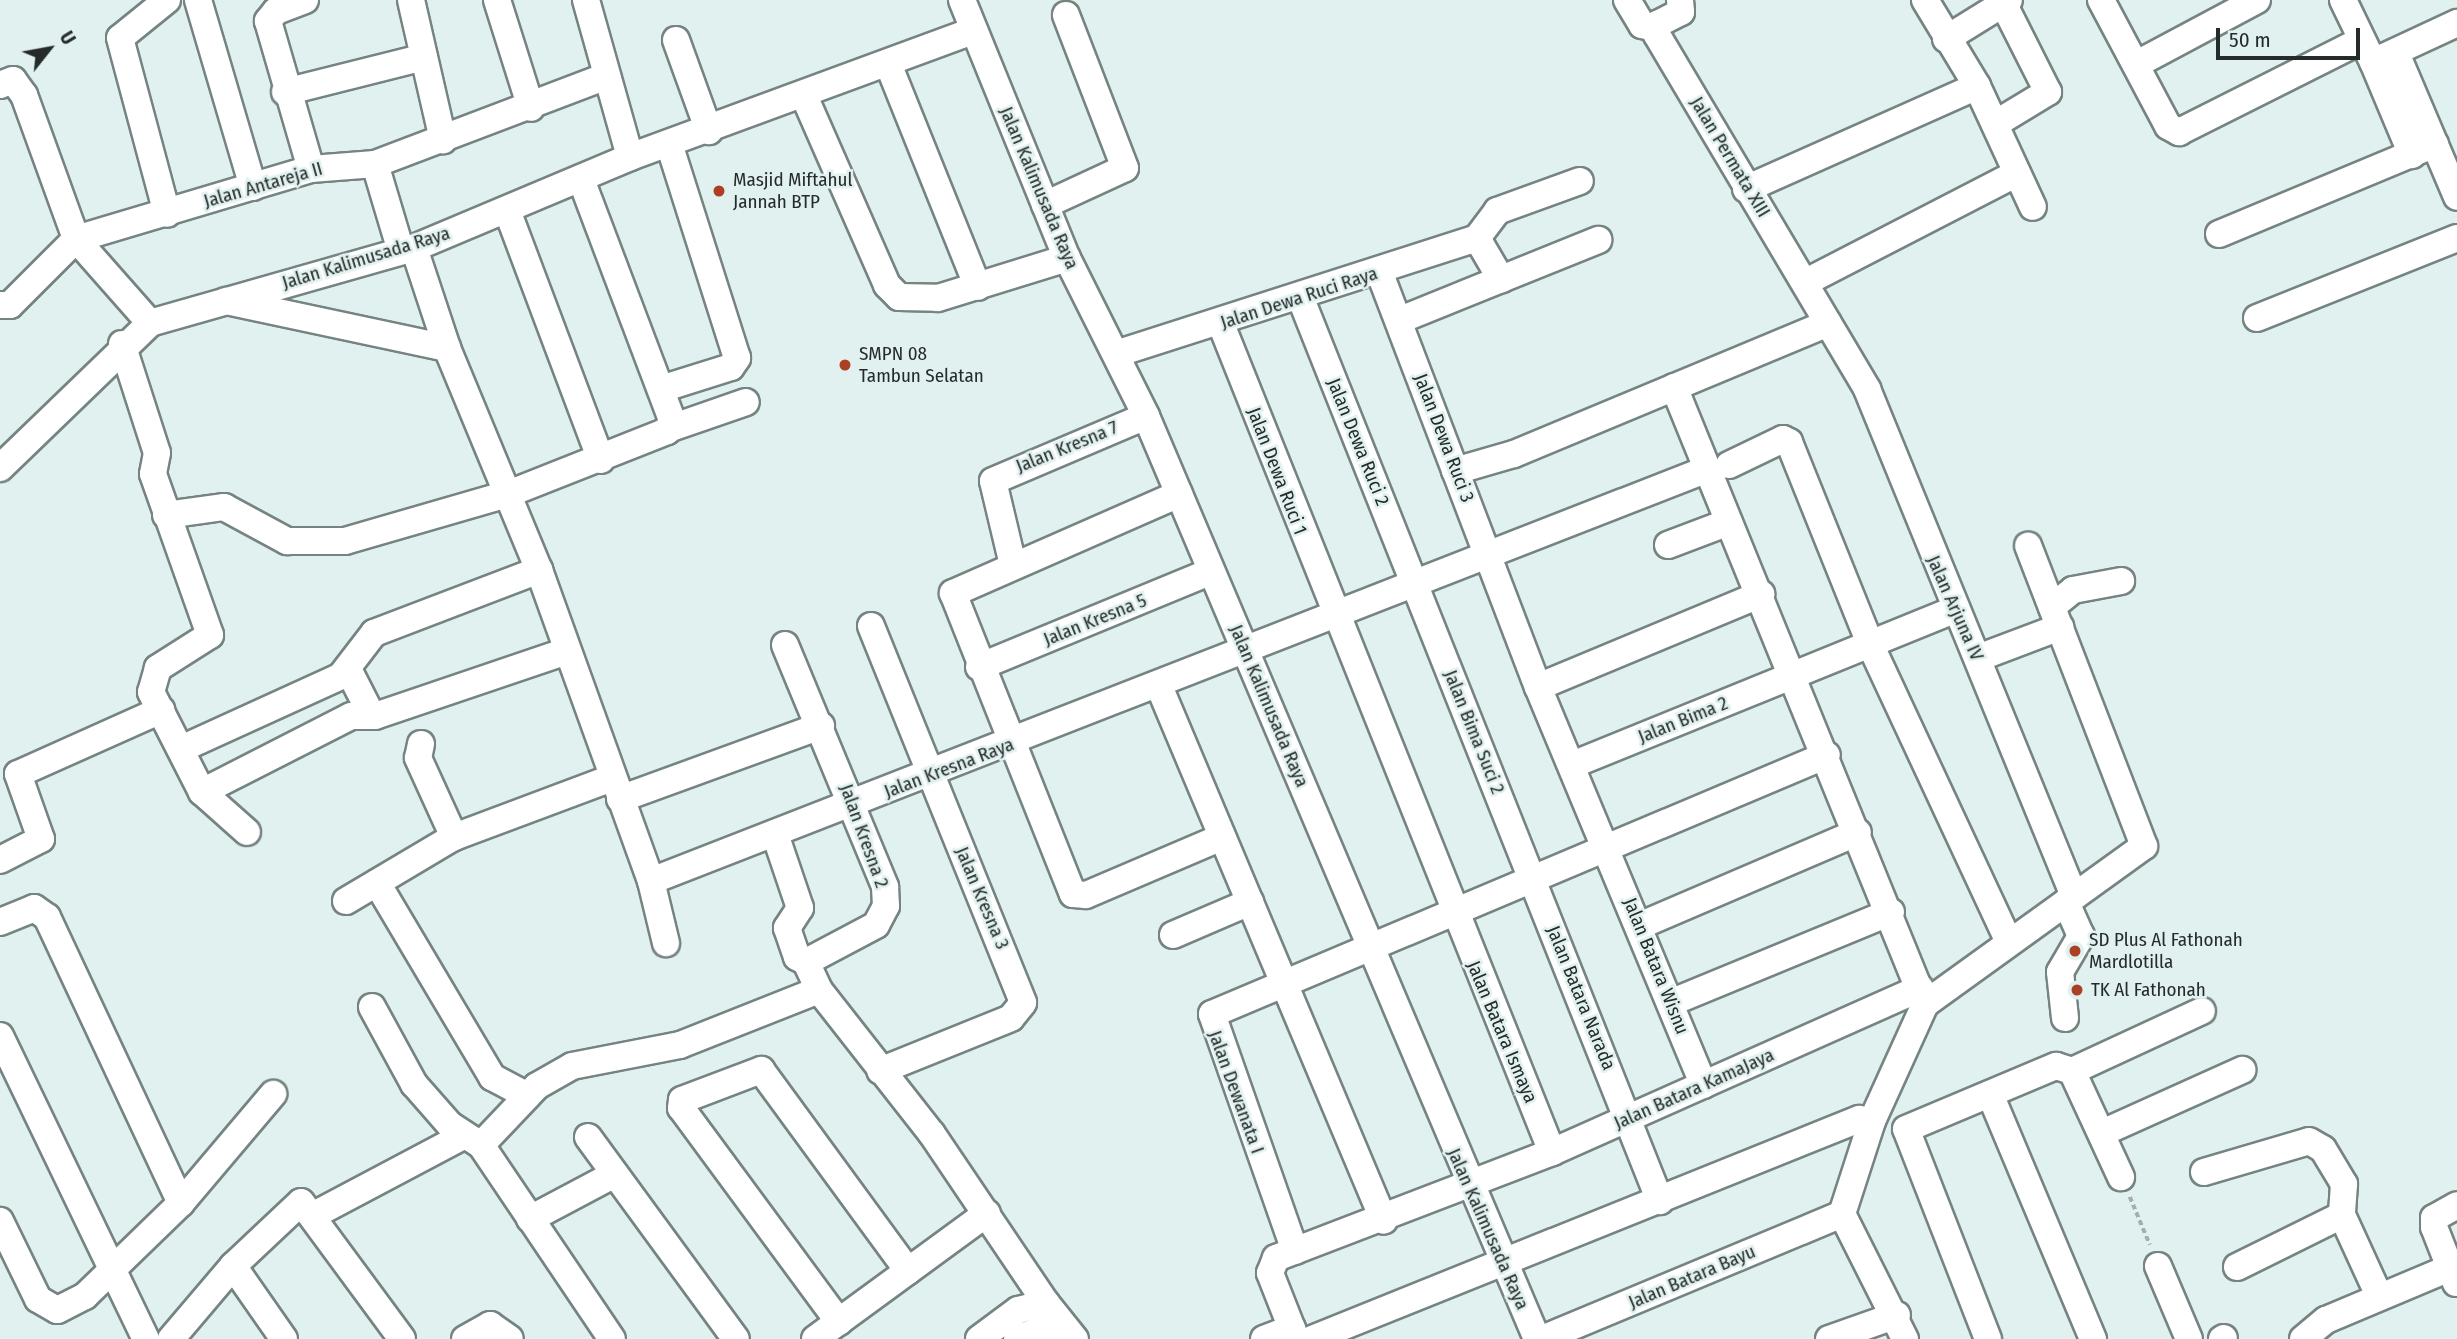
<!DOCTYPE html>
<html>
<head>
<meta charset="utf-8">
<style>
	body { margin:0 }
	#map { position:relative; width:2457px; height:1339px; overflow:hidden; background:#e1f1ef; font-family:"Fira Sans Condensed",sans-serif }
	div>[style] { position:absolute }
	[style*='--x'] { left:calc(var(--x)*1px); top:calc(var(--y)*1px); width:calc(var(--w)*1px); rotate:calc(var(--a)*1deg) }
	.path>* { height:3.5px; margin-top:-1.75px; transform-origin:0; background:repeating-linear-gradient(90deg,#a2afad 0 5px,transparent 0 8.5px) }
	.roads { filter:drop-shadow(2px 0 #758482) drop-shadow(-2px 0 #758482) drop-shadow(0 2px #758482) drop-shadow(0 -2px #758482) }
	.minor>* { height:26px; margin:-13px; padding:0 13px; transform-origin:13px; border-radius:13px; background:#fff }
	.dots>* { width:19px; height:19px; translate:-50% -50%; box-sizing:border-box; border:4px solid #e1f1ef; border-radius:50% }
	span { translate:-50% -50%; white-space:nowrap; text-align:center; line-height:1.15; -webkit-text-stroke:5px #e1f1ef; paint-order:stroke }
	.street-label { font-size:19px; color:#252b2a }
	.poi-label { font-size:19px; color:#252b2a }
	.left { translate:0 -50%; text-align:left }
	.north { position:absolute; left:14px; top:14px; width:70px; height:70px; -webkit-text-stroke:5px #e1f1ef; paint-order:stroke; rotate:59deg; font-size:19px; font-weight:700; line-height:28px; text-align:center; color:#252b2a }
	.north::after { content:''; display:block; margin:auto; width:24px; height:32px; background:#252b2a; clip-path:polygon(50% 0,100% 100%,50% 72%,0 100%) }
	.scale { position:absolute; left:2216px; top:28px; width:144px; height:32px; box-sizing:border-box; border:4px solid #252b2a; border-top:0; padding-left:9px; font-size:21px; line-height:24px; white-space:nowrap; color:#252b2a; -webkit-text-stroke:5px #e1f1ef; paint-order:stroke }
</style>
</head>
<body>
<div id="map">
	<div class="path">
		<div style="--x:2130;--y:1197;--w:52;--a:67.4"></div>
	</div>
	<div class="roads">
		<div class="minor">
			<div style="--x:167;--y:0;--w:60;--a:141"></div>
			<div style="--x:120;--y:38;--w:182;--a:75"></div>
			<div style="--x:198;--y:0;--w:195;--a:73.6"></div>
			<div style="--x:305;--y:0;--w:31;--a:159"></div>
			<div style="--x:276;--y:11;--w:13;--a:129"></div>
			<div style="--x:268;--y:21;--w:154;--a:73.8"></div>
			<div style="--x:411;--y:0;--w:144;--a:77.1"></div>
			<div style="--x:497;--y:0;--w:113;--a:72.5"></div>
			<div style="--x:586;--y:0;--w:163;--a:74.3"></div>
			<div style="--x:962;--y:0;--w:279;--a:67.9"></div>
			<div style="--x:1067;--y:258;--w:177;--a:63.4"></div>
			<div style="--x:1146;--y:416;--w:1002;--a:67.04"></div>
			<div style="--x:1627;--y:0;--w:29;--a:59"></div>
			<div style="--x:1642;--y:25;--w:13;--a:13"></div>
			<div style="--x:1680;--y:0;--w:12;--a:85"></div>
			<div style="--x:1681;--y:12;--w:27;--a:153"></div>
			<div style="--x:1657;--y:24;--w:11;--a:90"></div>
			<div style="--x:1657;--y:35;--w:412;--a:59.3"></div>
			<div style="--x:1867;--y:389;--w:548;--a:67.79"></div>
			<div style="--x:1925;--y:0;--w:100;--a:58.8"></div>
			<div style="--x:1977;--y:86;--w:133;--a:65.2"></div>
			<div style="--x:2101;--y:0;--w:143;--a:62"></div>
			<div style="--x:2168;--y:126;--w:13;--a:29"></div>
			<div style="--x:2179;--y:132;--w:203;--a:-26.7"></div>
			<div style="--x:2343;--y:0;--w:69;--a:64.2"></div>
			<div style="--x:2373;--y:62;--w:93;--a:-24.9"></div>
			<div style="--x:1946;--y:39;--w:74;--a:-31.8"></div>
			<div style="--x:676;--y:40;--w:97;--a:70.1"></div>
			<div style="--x:2396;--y:53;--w:156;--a:67"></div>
			<div style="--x:2373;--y:62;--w:101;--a:67.2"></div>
			<div style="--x:2137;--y:64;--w:136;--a:-28.1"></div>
			<div style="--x:889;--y:66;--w:238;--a:68.1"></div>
			<div style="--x:0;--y:85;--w:14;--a:-21"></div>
			<div style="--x:13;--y:80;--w:19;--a:54"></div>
			<div style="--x:24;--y:95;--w:153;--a:70.1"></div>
			<div style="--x:76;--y:239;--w:112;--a:48.6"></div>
			<div style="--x:285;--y:92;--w:143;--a:-14.1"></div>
			<div style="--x:805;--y:98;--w:204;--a:66.3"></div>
			<div style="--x:887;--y:285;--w:17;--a:45"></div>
			<div style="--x:899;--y:297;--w:39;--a:1"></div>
			<div style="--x:938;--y:298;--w:135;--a:-17.2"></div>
			<div style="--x:1995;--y:124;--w:62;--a:-31.1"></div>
			<div style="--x:2048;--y:92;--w:95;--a:-116.8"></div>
			<div style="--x:375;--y:164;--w:88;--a:73.4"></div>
			<div style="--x:1746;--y:189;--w:253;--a:-24"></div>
			<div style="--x:1045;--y:205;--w:88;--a:-24.8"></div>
			<div style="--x:1125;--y:168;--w:164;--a:-111.1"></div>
			<div style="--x:507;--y:210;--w:267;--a:69.4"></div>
			<div style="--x:2219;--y:234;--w:234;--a:-22.6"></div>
			<div style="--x:1477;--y:238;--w:34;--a:-53"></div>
			<div style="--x:1497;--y:211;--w:88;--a:-19.9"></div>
			<div style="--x:1477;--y:238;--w:48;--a:59.7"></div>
			<div style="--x:414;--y:248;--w:105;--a:71.7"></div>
			<div style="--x:447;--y:348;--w:240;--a:67.5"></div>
			<div style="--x:539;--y:570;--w:331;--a:70.2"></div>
			<div style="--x:651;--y:881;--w:64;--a:76.4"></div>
			<div style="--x:1379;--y:271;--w:445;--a:69.1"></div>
			<div style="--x:1538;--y:687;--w:431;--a:67.4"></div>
			<div style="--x:1808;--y:281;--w:235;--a:-27.3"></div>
			<div style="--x:1301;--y:299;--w:971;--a:68.3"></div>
			<div style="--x:226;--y:301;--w:226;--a:12"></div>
			<div style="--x:0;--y:305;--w:10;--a:0"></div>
			<div style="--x:10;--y:305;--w:93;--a:-45"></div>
			<div style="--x:76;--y:239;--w:245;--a:-16.6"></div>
			<div style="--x:311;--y:169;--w:64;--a:-4.5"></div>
			<div style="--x:375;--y:164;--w:248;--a:-20.8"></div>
			<div style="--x:2257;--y:318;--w:215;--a:-21.8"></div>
			<div style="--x:1400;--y:320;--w:214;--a:-22"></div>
			<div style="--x:1221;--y:324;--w:892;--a:68.21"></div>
			<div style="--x:122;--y:344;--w:114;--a:72.2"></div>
			<div style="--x:157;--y:453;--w:21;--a:101"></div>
			<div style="--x:153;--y:474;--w:171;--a:70.5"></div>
			<div style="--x:210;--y:635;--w:62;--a:147.6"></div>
			<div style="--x:158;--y:668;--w:25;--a:106"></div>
			<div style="--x:151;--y:692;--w:112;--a:63"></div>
			<div style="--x:202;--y:792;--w:60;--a:41.6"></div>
			<div style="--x:1119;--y:353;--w:376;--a:-17.8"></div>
			<div style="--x:1674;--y:387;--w:666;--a:67.86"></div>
			<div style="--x:661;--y:389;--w:73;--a:-17.4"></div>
			<div style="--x:731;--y:367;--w:11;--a:-56"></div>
			<div style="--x:737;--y:358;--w:225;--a:-107.6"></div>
			<div style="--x:671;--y:428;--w:79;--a:-19.1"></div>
			<div style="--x:1729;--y:465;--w:60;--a:-25.7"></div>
			<div style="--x:1783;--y:439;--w:7;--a:27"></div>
			<div style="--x:1789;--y:442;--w:218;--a:68.1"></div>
			<div style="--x:1870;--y:644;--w:329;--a:65"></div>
			<div style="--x:0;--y:468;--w:209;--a:-44"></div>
			<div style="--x:150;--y:323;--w:274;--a:-15.9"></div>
			<div style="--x:414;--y:248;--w:234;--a:-22.8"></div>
			<div style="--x:630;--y:157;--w:365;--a:-20.2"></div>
			<div style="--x:1455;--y:471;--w:61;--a:-16.1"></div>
			<div style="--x:1514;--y:454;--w:340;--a:-22.6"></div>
			<div style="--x:1179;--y:494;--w:247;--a:156.3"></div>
			<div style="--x:953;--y:593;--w:324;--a:68.3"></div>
			<div style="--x:1073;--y:894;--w:13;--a:4"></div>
			<div style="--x:1086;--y:895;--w:148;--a:-23.1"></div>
			<div style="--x:166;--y:515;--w:59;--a:-7.9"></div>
			<div style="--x:224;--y:507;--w:72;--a:28.4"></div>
			<div style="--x:287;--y:541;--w:58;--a:0"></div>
			<div style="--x:345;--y:541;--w:170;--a:-16.1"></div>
			<div style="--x:508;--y:494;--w:171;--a:-21.6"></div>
			<div style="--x:667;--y:431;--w:12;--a:-66"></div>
			<div style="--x:672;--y:420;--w:258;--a:-110.7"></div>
			<div style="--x:1668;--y:545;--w:65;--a:-20.7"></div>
			<div style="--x:1013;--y:565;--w:86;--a:-103.4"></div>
			<div style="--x:993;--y:481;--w:166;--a:-23"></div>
			<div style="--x:2052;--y:607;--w:27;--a:-39"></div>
			<div style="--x:2073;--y:590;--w:49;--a:-10.6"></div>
			<div style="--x:871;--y:626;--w:406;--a:68"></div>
			<div style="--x:1023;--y:1003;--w:19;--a:129"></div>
			<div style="--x:1011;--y:1018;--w:141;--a:158"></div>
			<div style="--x:785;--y:645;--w:262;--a:67.5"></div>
			<div style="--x:885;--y:887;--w:19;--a:87"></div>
			<div style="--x:886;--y:906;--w:21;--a:118"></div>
			<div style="--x:876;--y:925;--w:79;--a:152.1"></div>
			<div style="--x:806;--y:962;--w:31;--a:65"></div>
			<div style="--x:1978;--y:658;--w:88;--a:-20.7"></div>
			<div style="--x:979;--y:667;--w:250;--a:-22.4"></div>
			<div style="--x:348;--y:669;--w:51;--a:62.9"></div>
			<div style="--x:1159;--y:686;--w:580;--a:67.19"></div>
			<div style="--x:1538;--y:687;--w:242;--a:-22.6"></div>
			<div style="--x:192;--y:744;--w:164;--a:-24.5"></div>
			<div style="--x:341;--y:676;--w:54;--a:-52.5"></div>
			<div style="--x:374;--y:633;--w:177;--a:-20.9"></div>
			<div style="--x:421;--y:744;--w:14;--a:102"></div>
			<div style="--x:418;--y:758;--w:87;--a:65.5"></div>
			<div style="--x:1572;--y:765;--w:411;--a:-22.1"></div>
			<div style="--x:202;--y:792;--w:167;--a:-27"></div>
			<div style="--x:351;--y:716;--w:24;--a:0"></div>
			<div style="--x:375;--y:716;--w:203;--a:-18.7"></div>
			<div style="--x:620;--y:799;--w:214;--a:-20"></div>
			<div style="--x:776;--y:837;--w:75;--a:71.3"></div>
			<div style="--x:800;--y:908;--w:24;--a:123"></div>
			<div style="--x:787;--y:928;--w:31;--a:71"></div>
			<div style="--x:797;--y:957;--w:10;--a:29"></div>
			<div style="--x:0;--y:860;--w:46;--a:-27.1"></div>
			<div style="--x:41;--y:839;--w:69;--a:-109.5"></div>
			<div style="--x:18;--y:774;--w:157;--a:-24.1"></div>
			<div style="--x:651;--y:881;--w:1131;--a:-21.3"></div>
			<div style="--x:377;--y:883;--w:226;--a:59.3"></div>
			<div style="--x:492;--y:1077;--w:40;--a:28"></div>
			<div style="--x:346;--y:901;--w:126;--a:-30.7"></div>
			<div style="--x:454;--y:837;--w:169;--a:-20.5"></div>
			<div style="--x:0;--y:922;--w:37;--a:-22"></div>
			<div style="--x:34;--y:908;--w:16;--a:35"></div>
			<div style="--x:47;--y:917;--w:316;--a:64.9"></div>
			<div style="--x:181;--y:1203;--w:134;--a:135.9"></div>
			<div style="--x:85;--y:1296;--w:31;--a:153"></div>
			<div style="--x:57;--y:1310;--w:22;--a:-150"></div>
			<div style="--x:38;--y:1299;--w:87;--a:-116"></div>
			<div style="--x:1639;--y:926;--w:238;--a:-23.2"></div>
			<div style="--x:1173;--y:935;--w:84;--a:-23.2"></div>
			<div style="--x:1670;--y:1003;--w:239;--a:-22.4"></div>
			<div style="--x:372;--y:1007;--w:88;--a:61.4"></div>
			<div style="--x:414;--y:1084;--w:55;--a:48.7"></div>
			<div style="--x:450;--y:1125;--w:37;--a:33"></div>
			<div style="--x:481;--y:1145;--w:234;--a:56"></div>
			<div style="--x:2065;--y:1018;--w:46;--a:-96.2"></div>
			<div style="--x:2060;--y:972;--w:42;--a:-59.7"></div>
			<div style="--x:2081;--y:936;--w:37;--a:-114"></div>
			<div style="--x:0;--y:1036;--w:336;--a:64.3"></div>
			<div style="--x:2072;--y:1071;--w:117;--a:65.2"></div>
			<div style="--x:1990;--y:1094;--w:266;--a:67.2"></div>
			<div style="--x:2102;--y:1133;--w:154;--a:-24.2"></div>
			<div style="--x:588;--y:1137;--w:250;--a:53.8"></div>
			<div style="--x:481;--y:1145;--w:81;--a:-46.5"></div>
			<div style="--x:537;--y:1086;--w:40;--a:-29.7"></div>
			<div style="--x:572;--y:1066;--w:110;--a:-11"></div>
			<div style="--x:680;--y:1045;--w:149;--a:-21.6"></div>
			<div style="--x:819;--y:990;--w:183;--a:51.9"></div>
			<div style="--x:932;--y:1134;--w:204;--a:56"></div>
			<div style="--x:2204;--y:1172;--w:109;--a:-16.4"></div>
			<div style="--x:2309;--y:1141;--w:16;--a:30"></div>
			<div style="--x:2323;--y:1149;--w:41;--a:59"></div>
			<div style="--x:2344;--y:1184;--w:31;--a:94"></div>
			<div style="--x:2342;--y:1215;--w:89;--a:65.4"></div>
			<div style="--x:181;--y:1203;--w:143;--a:-49.8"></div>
			<div style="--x:312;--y:1216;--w:171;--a:-27.9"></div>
			<div style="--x:530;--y:1219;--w:96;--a:-27.9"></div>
			<div style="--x:1295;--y:1251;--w:251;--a:-109.3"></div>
			<div style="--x:1212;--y:1014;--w:667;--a:-22.84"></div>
			<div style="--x:233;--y:1266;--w:89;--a:55.1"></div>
			<div style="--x:2158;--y:1266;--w:79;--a:67"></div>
			<div style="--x:2237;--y:1267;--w:117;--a:-26.3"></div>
			<div style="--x:2456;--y:1283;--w:60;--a:-111.4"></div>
			<div style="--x:2434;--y:1227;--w:9;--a:-90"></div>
			<div style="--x:2434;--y:1218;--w:26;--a:-29"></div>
			<div style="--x:839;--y:1322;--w:266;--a:-126.4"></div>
			<div style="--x:681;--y:1108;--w:8;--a:-83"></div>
			<div style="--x:682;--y:1100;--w:85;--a:-20.8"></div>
			<div style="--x:761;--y:1070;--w:249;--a:53.8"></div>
			<div style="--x:171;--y:1339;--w:96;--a:-49.7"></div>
			<div style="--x:233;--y:1266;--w:93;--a:-43.3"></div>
			<div style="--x:301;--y:1202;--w:170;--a:53.6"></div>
			<div style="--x:465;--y:1339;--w:29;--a:-29"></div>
			<div style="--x:490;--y:1325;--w:24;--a:35"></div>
			<div style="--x:815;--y:1339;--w:213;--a:-36.2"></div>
			<div style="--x:979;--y:1339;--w:49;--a:-36.6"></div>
			<div style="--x:1018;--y:1310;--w:29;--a:-14"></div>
			<div style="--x:1046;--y:1303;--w:46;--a:51.1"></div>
			<div style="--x:1017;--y:1339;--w:24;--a:-22"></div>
			<div style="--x:1039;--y:1330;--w:13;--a:42"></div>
			<div style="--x:1264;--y:1339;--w:30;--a:-21"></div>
			<div style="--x:1296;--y:1339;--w:71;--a:-111.5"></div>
			<div style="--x:1270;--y:1273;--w:16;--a:-68"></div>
			<div style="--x:1276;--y:1258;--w:296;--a:-21"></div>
			<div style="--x:1552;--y:1152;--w:403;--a:-24"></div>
			<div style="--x:1312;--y:1339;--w:590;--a:-21.91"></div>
			<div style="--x:1859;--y:1119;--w:13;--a:9"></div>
			<div style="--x:1542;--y:1339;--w:325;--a:-22.6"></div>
			<div style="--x:1829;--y:1339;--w:72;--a:-19.4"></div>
			<div style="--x:1905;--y:1339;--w:140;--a:-116.7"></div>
			<div style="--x:1842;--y:1214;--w:98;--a:-72.1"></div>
			<div style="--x:1872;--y:1121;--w:128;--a:-65.6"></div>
			<div style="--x:1925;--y:1004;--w:270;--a:-35.8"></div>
			<div style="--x:2144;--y:846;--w:322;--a:-111.1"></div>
			<div style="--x:1988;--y:1339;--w:225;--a:-111.3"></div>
			<div style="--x:1906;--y:1129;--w:163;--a:-22.8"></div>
			<div style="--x:2056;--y:1066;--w:17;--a:17"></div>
			<div style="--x:2072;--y:1071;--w:143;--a:-24.8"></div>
			<div style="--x:2222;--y:1339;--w:2;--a:-27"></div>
			<div style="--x:2303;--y:1339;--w:30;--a:-40"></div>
			<div style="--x:2326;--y:1320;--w:134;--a:-22.8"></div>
		</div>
	</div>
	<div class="dots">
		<div style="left:719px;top:191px;background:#aa4124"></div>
		<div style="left:845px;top:365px;background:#aa4124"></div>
		<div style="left:2075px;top:951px;background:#aa4124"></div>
		<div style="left:2077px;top:990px;background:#aa4124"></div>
	</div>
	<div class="street-label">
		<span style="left:1730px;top:157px;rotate:59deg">Jalan Permata XIII</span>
		<span style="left:263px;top:185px;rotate:-16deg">Jalan Antareja II</span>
		<span style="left:1039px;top:188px;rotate:67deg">Jalan Kalimusada Raya</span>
		<span style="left:366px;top:258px;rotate:-17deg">Jalan Kalimusada Raya</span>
		<span style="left:1299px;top:298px;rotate:-18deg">Jalan Dewa Ruci Raya</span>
		<span style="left:1444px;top:438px;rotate:69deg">Jalan Dewa Ruci 3</span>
		<span style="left:1358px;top:442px;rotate:68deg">Jalan Dewa Ruci 2</span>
		<span style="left:1067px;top:447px;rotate:-22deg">Jalan Kresna 7</span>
		<span style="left:1277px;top:471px;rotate:69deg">Jalan Dewa Ruci 1</span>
		<span style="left:1955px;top:608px;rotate:66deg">Jalan Arjuna IV</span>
		<span style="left:1095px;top:620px;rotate:-22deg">Jalan Kresna 5</span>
		<span style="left:1269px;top:706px;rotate:67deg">Jalan Kalimusada Raya</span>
		<span style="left:1683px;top:720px;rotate:-22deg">Jalan Bima 2</span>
		<span style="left:1474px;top:732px;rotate:68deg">Jalan Bima Suci 2</span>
		<span style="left:949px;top:768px;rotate:-21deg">Jalan Kresna Raya</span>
		<span style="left:864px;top:836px;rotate:70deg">Jalan Kresna 2</span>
		<span style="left:982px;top:898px;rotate:67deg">Jalan Kresna 3</span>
		<span style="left:1656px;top:966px;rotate:68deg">Jalan Batara Wisnu</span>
		<span style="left:1581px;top:998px;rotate:68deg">Jalan Batara Narada</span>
		<span style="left:1502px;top:1032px;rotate:67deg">Jalan Batara Ismaya</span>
		<span style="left:1694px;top:1089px;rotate:-24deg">Jalan Batara KamaJaya</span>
		<span style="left:1236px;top:1092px;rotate:70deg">Jalan Dewanata I</span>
		<span style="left:1488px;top:1229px;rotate:66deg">Jalan Kalimusada Raya</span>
		<span style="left:1692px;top:1277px;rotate:-23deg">Jalan Batara Bayu</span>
	</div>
	<div class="poi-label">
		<span class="left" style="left:733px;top:191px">Masjid Miftahul<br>Jannah BTP</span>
		<span class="left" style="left:859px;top:365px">SMPN 08<br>Tambun Selatan</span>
		<span class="left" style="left:2089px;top:951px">SD Plus Al Fathonah<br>Mardlotilla</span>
		<span class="left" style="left:2091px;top:990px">TK Al Fathonah</span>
	</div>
	<div class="north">U</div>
	<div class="scale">50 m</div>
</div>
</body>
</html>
